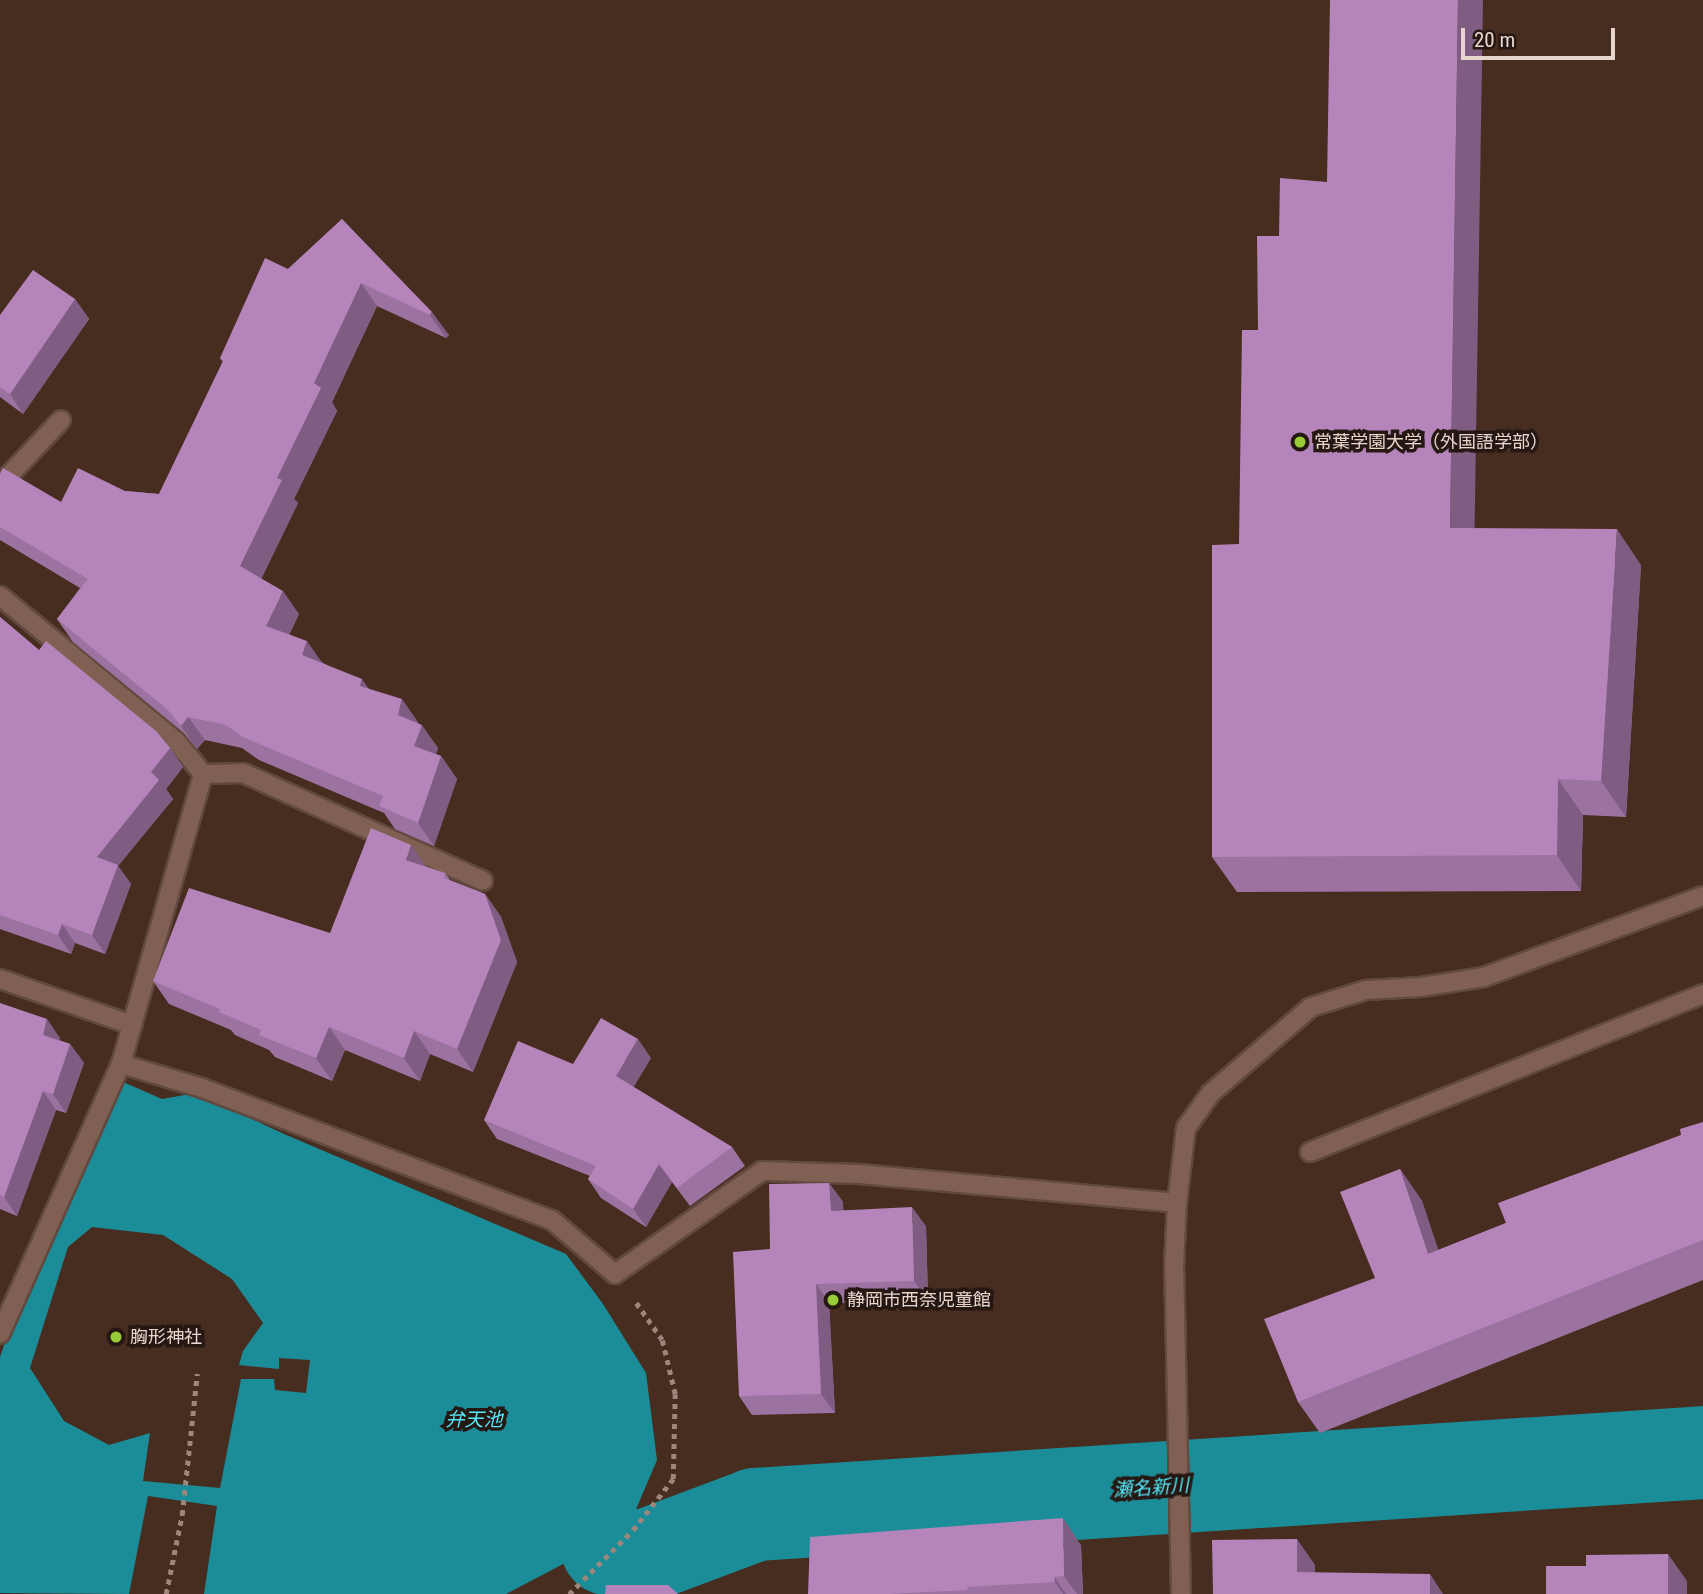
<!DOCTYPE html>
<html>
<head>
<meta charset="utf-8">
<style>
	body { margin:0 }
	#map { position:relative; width:1703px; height:1594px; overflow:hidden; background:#472c20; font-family:"Roboto Condensed","Noto Sans JP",sans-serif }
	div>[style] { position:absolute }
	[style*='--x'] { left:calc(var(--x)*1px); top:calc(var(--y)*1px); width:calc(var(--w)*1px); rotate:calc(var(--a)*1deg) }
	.water>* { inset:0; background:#1a8d99 }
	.river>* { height:93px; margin:-46.5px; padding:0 46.5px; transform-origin:46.5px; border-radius:46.5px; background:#1a8d99 }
	.path>* { height:4.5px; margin-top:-2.25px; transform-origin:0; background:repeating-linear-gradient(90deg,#9d867c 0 5px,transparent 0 10px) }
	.roads { filter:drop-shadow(2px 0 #61493f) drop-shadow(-2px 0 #61493f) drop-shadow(0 2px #61493f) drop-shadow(0 -2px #61493f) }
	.street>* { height:18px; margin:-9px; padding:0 9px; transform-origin:9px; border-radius:9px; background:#7f6052 }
	.wall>* { inset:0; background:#9c72a0 }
	.shaded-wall>* { inset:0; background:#7f5c82 }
	.building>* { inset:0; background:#b584ba }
	.dots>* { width:19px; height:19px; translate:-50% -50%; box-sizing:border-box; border:4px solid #251813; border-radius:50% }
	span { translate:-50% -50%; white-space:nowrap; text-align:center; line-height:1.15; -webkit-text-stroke:7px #251813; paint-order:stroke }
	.poi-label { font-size:18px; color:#e8d5ce }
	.left { translate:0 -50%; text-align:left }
	.water-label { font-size:19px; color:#53e7f9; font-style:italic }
	.scale { position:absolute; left:1461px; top:28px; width:154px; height:32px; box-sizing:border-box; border:4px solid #e8d5ce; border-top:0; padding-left:9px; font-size:21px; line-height:24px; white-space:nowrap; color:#e8d5ce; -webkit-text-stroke:5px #251813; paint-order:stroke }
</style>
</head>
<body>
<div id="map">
	<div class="water">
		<div style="clip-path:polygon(evenodd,123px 1082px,162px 1099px,196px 1093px,284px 1134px,566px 1254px,603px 1304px,646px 1373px,657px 1460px,634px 1514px,607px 1548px,565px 1563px,506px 1594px,204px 1594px,217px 1506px,148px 1496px,129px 1594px,0 1593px,0 1357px,8px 1333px,123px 1082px,92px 1227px,163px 1235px,232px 1279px,263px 1323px,243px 1351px,239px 1365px,279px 1369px,279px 1358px,310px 1360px,306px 1393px,275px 1390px,274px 1379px,241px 1379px,220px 1488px,143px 1481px,150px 1433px,109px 1445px,64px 1421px,30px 1368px,68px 1247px,92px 1227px)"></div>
	</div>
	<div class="river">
		<div style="--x:607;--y:1548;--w:33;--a:18"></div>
		<div style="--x:638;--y:1558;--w:125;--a:-20.6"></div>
		<div style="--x:755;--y:1514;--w:950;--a:-3.74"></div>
	</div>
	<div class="path">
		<div style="--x:166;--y:1594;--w:81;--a:-78.6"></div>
		<div style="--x:182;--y:1515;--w:142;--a:-83.9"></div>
		<div style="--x:569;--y:1594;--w:91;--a:-45"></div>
		<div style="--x:633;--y:1530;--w:65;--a:-51.9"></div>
		<div style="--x:673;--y:1479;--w:85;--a:-88.7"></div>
		<div style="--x:675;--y:1394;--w:56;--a:-103.5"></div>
		<div style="--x:662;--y:1340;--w:45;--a:-125.1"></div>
	</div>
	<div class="roads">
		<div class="street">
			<div style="--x:0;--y:485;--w:89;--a:-46.8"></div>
			<div style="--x:0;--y:596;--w:229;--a:39.5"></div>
			<div style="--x:177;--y:742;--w:41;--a:50.9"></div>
			<div style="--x:203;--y:774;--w:40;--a:-1.4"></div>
			<div style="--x:243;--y:773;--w:263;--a:24.2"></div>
			<div style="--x:0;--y:979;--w:140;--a:19.2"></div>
			<div style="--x:121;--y:1064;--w:84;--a:16.5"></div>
			<div style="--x:202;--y:1088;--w:374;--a:20.7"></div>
			<div style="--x:552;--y:1220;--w:83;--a:40.6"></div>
			<div style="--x:615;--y:1274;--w:179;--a:-35"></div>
			<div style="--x:762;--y:1171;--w:98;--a:1.8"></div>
			<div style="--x:860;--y:1174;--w:318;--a:5.2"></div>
			<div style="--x:1310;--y:1152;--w:424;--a:-21.9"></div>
			<div style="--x:0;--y:1334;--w:296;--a:-65.9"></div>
			<div style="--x:121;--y:1064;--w:301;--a:-74.2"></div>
			<div style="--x:1181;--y:1594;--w:328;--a:-91.2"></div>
			<div style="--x:1174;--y:1266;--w:63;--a:-87.3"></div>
			<div style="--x:1177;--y:1203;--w:76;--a:-83.2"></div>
			<div style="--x:1186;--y:1128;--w:43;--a:-54.5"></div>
			<div style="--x:1211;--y:1093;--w:132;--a:-40.7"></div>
			<div style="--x:1311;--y:1007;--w:58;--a:-17.2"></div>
			<div style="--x:1366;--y:990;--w:55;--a:-3.1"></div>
			<div style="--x:1421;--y:987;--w:64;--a:-9"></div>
			<div style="--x:1484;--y:977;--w:233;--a:-20.3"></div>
		</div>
	</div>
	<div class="wall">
		<div style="clip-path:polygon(342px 219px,449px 335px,446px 338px,377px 306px,332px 402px,337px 411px,294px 499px,298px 503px,261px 579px,299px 614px,289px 635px,323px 663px,369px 689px,418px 722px,418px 723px,438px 748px,436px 754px,441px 756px,457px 779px,434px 846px,395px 829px,384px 813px,259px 760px,242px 748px,205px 740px,197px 749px,184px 733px,73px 642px,57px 619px,80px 588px,0 540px,0 474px,61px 502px,125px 491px,159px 494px,223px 362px,220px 358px,288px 269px)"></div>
		<div style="clip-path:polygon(75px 299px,89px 319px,23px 414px,0 397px,0 315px)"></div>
		<div style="clip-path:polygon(1475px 529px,1641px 565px,1626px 817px,1583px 815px,1581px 891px,1237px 892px,1212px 857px,1239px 544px)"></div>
		<div style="clip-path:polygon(0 617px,39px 650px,170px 748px,183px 767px,166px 789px,173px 799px,118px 866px,131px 884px,105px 954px,75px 943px,71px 954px,0 929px)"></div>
		<div style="clip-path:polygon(426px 867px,445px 873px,450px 880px,485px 894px,501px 917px,517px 962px,473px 1072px,430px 1054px,420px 1081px,345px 1050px,332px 1081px,275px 1057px,269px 1050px,235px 1035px,231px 1030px,169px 1004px,153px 981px,330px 933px)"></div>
		<div style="clip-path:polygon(0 1003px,60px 1038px,59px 1040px,70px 1044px,84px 1063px,66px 1113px,56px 1110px,17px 1216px,0 1209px)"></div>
		<div style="clip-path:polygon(651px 1058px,633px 1087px,732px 1147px,745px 1166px,690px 1206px,672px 1182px,646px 1227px,601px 1198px,588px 1179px,590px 1176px,497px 1139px,484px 1120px,573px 1064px)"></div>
		<div style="clip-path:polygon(1703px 1122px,1703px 1280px,1320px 1433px,1298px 1402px,1375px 1278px,1400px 1169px,1422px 1201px,1438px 1250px,1506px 1223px,1681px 1135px)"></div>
		<div style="clip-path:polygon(829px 1183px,843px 1202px,843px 1210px,926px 1226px,928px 1300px,829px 1303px,835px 1413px,752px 1415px,739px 1396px,770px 1249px)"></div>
		<div style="clip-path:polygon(1081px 1545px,1083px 1594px,808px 1594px)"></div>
	</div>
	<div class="shaded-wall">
		<div style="clip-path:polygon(1458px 0,1483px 0,1474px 564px,1450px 528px)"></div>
		<div style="clip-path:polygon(361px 283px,377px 306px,332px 402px,337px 411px,294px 499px,298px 503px,256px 590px,240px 566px,277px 478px,314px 383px)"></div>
		<div style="clip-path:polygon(75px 299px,89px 319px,23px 414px,10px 394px)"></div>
		<div style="clip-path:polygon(432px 312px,449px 335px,446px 338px,430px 315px)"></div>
		<div style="clip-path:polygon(1617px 529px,1641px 565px,1626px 817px,1601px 781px)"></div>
		<div style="clip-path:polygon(283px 591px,299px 614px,282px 650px,266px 626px)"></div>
		<div style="clip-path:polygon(307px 641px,323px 664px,302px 655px)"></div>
		<div style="clip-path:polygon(362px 679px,378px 702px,360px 686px)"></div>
		<div style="clip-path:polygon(402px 699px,418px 722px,414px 738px,398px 715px)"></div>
		<div style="clip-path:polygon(188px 717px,205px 740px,197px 749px,181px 726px)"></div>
		<div style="clip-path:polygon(422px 725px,438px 748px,430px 769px,414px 746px)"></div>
		<div style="clip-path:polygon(170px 748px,183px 767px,166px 789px,173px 799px,118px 866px,131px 884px,105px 954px,92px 935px,97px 857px,151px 772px)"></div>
		<div style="clip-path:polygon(441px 756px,457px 779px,434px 846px,418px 823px)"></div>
		<div style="clip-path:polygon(1558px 779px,1583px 815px,1581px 891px,1557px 855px)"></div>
		<div style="clip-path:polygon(411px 845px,427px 868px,406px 860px)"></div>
		<div style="clip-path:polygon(485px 894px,501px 917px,517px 962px,473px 1072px,457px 1049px)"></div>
		<div style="clip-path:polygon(62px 924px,75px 943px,71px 954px,58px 935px)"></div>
		<div style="clip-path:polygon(47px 1019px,60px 1038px,56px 1053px,43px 1035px)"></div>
		<div style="clip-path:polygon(329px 1027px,345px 1050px,332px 1081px,316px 1058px)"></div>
		<div style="clip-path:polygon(414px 1031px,430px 1054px,420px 1081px,404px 1058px)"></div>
		<div style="clip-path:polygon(638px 1039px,651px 1058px,629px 1095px,616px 1076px)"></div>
		<div style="clip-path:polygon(70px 1044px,84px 1063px,66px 1113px,53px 1094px)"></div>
		<div style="clip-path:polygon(43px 1091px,56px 1110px,17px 1216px,4px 1197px)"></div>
		<div style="clip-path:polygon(659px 1164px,672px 1182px,646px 1227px,633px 1209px)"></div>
		<div style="clip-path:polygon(1400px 1169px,1422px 1201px,1450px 1285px,1428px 1254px)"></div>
		<div style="clip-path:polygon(829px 1183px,843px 1202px,844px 1230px,831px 1211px)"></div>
		<div style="clip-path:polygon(912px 1207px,926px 1226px,928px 1300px,914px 1281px)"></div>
		<div style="clip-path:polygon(816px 1284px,829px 1303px,835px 1413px,821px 1394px)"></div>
		<div style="clip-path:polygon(1063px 1518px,1081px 1545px,1083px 1594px,1077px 1594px,1064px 1576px)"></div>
		<div style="clip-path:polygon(1297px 1539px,1315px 1565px,1315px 1594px,1297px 1572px)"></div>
		<div style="clip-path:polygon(1668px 1554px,1687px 1581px,1687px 1594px,1668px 1594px)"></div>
		<div style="clip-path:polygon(1430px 1574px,1443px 1594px,1430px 1594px)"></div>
		<div style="clip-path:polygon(1054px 1577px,1066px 1594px,1063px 1594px,1055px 1582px)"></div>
	</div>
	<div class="building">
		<div style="clip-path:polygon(1330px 0,1458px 0,1450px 528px,1617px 529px,1601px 781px,1558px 779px,1557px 855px,1212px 857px,1212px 545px,1239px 544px,1242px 330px,1258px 330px,1257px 236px,1279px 236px,1280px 178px,1327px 182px)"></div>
		<div style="clip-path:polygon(342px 219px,432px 312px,430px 315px,361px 283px,314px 383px,321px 388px,277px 478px,282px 480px,240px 566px,283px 591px,266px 626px,307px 641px,302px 655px,362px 679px,360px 686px,402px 699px,398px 715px,422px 725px,414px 746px,441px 756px,418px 823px,379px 806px,383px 796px,243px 737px,226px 725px,188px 717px,181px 726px,168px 710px,57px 619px,88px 579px,0 527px,0 474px,3px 468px,61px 502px,78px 468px,125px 491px,159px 494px,223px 361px,220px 358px,265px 258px,288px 269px)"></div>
		<div style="clip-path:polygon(33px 270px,75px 299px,10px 394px,0 387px,0 315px)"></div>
		<div style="clip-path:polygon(0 617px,39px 650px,46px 641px,156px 731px,170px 748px,151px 772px,159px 780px,97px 857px,118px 865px,92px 935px,62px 924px,58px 935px,0 915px)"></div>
		<div style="clip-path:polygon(371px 828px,411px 845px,406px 860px,445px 873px,444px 878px,485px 894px,501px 940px,457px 1049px,414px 1031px,404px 1058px,329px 1027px,316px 1058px,259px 1035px,261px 1030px,219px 1012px,220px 1009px,153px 981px,189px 888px,330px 933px)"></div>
		<div style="clip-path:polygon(0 1003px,47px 1019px,43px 1035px,70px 1044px,53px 1094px,43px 1091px,4px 1197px,0 1195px)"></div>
		<div style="clip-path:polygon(601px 1018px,638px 1039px,616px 1076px,732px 1147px,677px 1188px,659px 1164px,633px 1209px,588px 1179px,596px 1166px,484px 1120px,518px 1041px,573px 1064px)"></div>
		<div style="clip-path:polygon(1703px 1122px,1703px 1240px,1298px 1402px,1264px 1319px,1375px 1278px,1340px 1192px,1400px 1169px,1428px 1254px,1506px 1223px,1498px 1203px,1681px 1135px,1680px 1129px)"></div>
		<div style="clip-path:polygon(829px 1183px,831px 1211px,912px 1207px,914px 1281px,816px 1284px,821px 1394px,739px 1396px,733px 1252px,770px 1249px,769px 1184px)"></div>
		<div style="clip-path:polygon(1063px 1518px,1064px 1576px,1054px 1577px,1055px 1582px,967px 1587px,968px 1590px,888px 1594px,808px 1594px,810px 1537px)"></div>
		<div style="clip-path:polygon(1297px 1539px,1297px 1572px,1430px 1574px,1430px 1594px,1213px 1594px,1212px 1540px)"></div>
		<div style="clip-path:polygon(1668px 1554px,1668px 1594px,1546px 1594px,1546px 1566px,1586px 1566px,1586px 1555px)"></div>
		<div style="clip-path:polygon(606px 1585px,668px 1585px,678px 1594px,605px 1594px)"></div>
	</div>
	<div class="dots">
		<div style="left:1300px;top:442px;background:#97cc38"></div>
		<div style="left:833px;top:1300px;background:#97cc38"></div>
		<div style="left:116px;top:1337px;background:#97cc38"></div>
	</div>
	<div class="poi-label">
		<span class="left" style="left:1314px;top:442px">常葉学園大学（外国語学部）</span>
		<span class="left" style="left:847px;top:1300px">静岡市西奈児童館</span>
		<span class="left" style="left:130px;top:1337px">胸形神社</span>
	</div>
	<div class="water-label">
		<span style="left:474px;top:1420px">弁天池</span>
		<span style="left:1151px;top:1488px;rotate:-4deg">瀬名新川</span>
	</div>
	<div class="scale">20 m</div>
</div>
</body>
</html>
